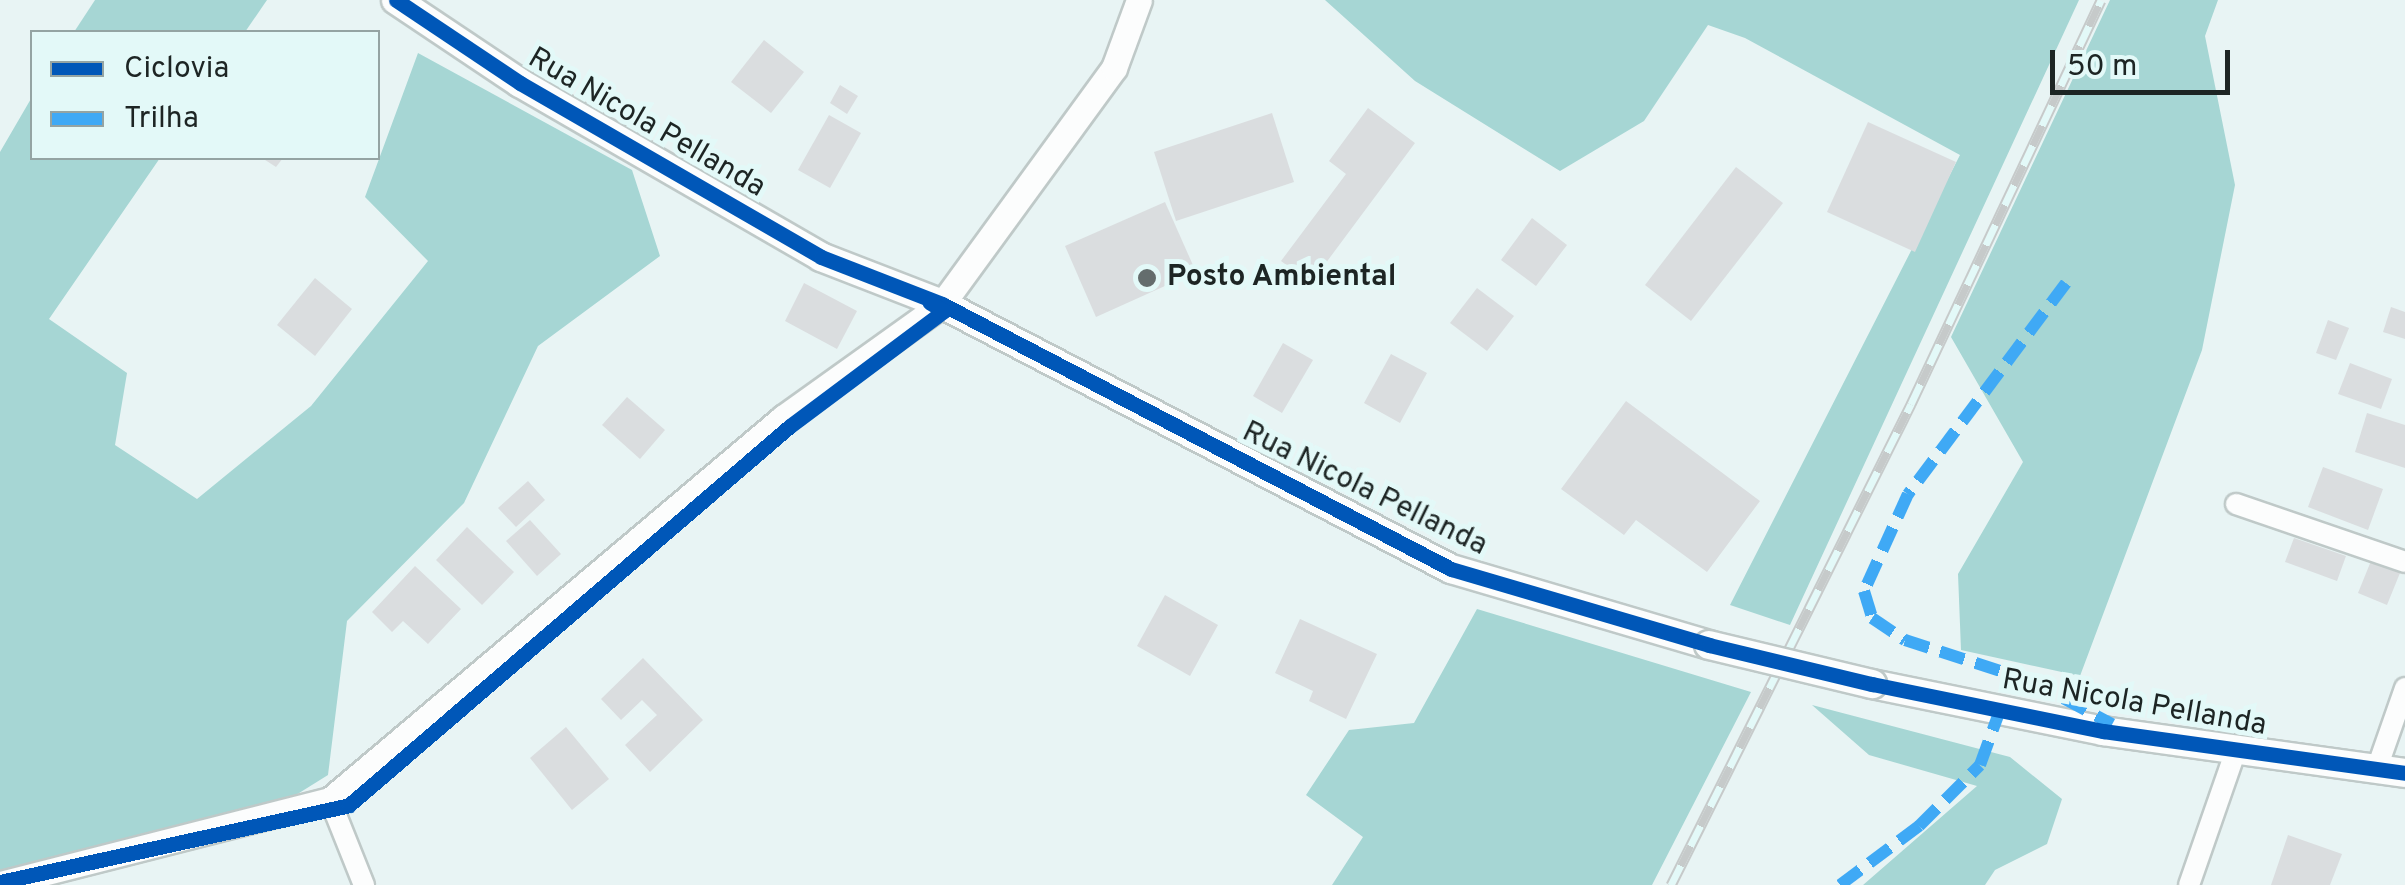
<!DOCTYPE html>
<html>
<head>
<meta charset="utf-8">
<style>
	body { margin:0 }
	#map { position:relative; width:2405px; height:885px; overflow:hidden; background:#e8f4f4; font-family:Overpass,sans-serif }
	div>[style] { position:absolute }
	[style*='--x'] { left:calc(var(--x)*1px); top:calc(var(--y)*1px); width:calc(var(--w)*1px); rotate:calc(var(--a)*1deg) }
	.forest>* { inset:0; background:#a6d6d4 }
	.building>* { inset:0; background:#dadddf }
	.roads { filter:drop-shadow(2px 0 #bfc9c8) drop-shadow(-2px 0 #bfc9c8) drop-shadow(0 2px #bfc9c8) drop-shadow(0 -2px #bfc9c8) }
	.minor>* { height:20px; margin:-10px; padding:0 10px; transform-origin:10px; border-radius:10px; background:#fcfdfd }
	.tertiary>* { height:25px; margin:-12.5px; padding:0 12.5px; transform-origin:12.5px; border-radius:12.5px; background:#fcfdfd }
	.secondary>* { height:28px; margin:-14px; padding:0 14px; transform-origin:14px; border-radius:14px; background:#fcfdfd }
	.rail>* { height:11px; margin-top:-5.5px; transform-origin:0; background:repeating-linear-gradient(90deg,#e3f9f8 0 22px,#c6caca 0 44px); box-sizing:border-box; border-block:2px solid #c6caca }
	.bridges { filter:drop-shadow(2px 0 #bfc9c8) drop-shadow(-2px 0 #bfc9c8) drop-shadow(0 2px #bfc9c8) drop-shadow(0 -2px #bfc9c8) }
	.secondary-bridge>* { height:28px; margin:-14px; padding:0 14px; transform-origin:14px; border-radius:14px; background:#fcfdfd }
	.quiet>* { height:12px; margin-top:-6px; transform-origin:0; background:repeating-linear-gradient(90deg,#3fa9f5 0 25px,transparent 0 37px) }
	.cycleway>* { height:15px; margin:-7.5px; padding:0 7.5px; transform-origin:7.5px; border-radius:7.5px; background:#0057b8 }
	.dots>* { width:28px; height:28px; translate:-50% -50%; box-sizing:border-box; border:5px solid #e3f9f8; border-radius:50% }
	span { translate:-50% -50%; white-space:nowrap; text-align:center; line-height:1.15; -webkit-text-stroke:10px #e3f9f8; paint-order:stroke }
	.street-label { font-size:30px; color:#1d2524 }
	.poi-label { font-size:30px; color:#1d2524; font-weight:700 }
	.left { translate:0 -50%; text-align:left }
	.legend { position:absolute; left:30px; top:30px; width:350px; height:130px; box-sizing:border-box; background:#e3f9f8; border:2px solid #94a4a3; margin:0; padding:12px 18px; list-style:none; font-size:30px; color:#1d2524 }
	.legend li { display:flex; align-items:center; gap:20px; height:50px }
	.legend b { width:50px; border:2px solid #94a4a3 }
	.scale { position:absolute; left:2050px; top:50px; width:180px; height:45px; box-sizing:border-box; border:5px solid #1d2524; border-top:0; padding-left:12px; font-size:30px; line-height:35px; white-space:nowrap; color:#1d2524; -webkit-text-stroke:8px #e3f9f8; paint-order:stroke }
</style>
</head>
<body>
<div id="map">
	<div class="forest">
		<div style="clip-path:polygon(95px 0,267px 0,245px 32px,74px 32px)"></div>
		<div style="clip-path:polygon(1325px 0,2079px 0,1790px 625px,1730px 605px,1960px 155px,1745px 38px,1708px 25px,1644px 121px,1560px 171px,1415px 81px)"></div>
		<div style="clip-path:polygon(2110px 0,2218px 0,2205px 36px,2235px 185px,2202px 350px,2080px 676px,1961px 650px,1958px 574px,2023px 462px,1951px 337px)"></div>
		<div style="clip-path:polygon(418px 53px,632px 170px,660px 256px,538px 346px,464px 503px,347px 621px,328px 775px,267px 813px,0 877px,0 152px,32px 97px,32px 158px,160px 158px,49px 319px,127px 373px,115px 445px,197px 499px,311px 406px,428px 261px,365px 197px)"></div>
		<div style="clip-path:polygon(1477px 609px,1751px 692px,1652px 885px,1332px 885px,1363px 837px,1306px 795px,1349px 730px,1414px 723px)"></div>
		<div style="clip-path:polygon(1812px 705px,2010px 757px,2062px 799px,2047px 844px,1995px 870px,1985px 885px,1863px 885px,1977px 786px,1869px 755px)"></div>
	</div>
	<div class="building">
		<div style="clip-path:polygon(764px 40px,804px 72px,771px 113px,731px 82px)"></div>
		<div style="clip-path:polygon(840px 85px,858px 96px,847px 114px,830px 103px)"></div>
		<div style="clip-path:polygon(1368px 108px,1415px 143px,1311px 283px,1281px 261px,1346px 174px,1329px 161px)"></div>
		<div style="clip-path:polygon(1272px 113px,1294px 182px,1176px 221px,1154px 152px)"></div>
		<div style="clip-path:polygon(829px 115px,861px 133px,830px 188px,798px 170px)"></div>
		<div style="clip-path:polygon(1868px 122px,1956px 162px,1915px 252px,1827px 212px)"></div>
		<div style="clip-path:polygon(262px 158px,283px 158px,276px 167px)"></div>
		<div style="clip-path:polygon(1736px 167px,1783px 203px,1691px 321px,1645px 285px)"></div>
		<div style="clip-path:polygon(1165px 202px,1196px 272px,1096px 317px,1065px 246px)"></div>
		<div style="clip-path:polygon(1532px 218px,1567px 245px,1536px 286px,1501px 260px)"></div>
		<div style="clip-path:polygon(315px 278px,352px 309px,315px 356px,277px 325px)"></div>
		<div style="clip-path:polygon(804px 283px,857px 311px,837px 349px,785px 321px)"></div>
		<div style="clip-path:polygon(1477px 288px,1514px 316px,1487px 351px,1450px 323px)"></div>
		<div style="clip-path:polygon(2391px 307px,2405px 312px,2405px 339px,2383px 332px)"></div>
		<div style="clip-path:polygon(2328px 320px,2349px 328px,2336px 360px,2316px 353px)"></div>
		<div style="clip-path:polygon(1283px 343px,1313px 360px,1282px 413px,1253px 396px)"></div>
		<div style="clip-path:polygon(1391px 354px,1427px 373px,1400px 423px,1364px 403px)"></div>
		<div style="clip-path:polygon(2350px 363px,2392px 379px,2381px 409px,2338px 394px)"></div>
		<div style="clip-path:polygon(627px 397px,665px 430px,640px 459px,602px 425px)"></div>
		<div style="clip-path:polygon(1626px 401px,1760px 501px,1707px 572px,1636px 520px,1624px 535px,1561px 489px)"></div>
		<div style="clip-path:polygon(2367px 413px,2405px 425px,2405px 468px,2355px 452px)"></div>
		<div style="clip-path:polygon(2323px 467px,2383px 489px,2368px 530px,2308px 507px)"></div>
		<div style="clip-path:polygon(528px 481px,545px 500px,516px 527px,498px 508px)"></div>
		<div style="clip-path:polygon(530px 520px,561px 554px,537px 576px,506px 541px)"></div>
		<div style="clip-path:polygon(467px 527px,514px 572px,482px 605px,436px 560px)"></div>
		<div style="clip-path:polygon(2294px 538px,2346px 556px,2337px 581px,2285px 562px)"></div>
		<div style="clip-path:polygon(2373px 556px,2402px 568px,2387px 605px,2358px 593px)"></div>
		<div style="clip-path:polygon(415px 566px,461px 609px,428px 644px,403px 621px,392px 632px,372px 612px)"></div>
		<div style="clip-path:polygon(1165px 595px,1218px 625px,1190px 676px,1137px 646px)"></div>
		<div style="clip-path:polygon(1300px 619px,1377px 654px,1346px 719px,1309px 701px,1313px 691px,1275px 673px)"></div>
		<div style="clip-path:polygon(643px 658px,703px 720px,650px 772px,625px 745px,657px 715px,642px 700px,621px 720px,601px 699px)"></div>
		<div style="clip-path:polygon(566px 727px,609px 779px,572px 810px,530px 758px)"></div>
		<div style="clip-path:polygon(2288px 835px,2342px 854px,2330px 885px,2271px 885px)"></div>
	</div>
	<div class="roads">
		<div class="minor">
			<div style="--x:2236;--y:504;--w:179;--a:18.9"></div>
			<div style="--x:2376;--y:771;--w:88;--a:-70.7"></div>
			<div style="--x:330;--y:800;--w:92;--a:68.2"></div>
			<div style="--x:2189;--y:885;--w:143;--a:-70.8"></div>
		</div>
		<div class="tertiary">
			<div style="--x:0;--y:884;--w:341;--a:-14.3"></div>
			<div style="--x:330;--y:800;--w:593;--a:-40.14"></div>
			<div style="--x:783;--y:418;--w:196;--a:-35.6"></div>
			<div style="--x:942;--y:304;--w:292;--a:-53.9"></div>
			<div style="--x:1114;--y:68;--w:72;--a:-69.8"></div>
		</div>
		<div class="secondary">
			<div style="--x:396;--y:0;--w:149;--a:33.8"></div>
			<div style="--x:520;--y:83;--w:348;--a:30"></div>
			<div style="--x:821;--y:257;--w:130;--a:21.2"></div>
			<div style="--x:942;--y:304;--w:574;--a:27.5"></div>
			<div style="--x:1451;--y:569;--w:269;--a:16.4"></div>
			<div style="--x:1872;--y:684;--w:236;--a:11.5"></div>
			<div style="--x:2103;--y:731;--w:305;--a:7.9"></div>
		</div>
	</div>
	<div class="rail">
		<div style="--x:1671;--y:885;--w:538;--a:-63.48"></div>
		<div style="--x:1911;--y:404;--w:446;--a:-64.8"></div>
	</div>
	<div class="bridges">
		<div class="secondary-bridge">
			<div style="--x:1709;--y:645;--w:168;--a:13.5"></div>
		</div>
	</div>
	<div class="quiet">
		<div style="--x:2066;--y:283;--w:264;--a:126.8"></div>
		<div style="--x:1908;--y:494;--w:107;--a:114.4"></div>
		<div style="--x:1864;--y:591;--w:28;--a:73"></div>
		<div style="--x:1872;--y:618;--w:40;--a:34"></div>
		<div style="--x:1905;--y:640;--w:133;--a:18"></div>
		<div style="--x:2031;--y:681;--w:92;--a:28"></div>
		<div style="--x:1840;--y:885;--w:99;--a:-36.8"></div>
		<div style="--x:1919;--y:826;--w:86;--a:-45"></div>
		<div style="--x:1980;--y:765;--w:59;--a:-70"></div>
	</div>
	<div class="cycleway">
		<div style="--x:396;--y:0;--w:149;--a:33.8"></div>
		<div style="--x:520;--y:83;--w:348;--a:30"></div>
		<div style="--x:821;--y:257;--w:130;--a:21.2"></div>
		<div style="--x:942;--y:304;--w:574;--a:27.5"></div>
		<div style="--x:1451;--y:569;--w:269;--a:16.4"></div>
		<div style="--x:1709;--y:645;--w:168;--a:13.5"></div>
		<div style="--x:1872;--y:684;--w:236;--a:11.5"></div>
		<div style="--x:2103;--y:731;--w:305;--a:7.9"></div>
		<div style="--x:0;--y:882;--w:357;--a:-12.4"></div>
		<div style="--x:349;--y:805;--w:581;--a:-40.68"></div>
		<div style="--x:790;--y:426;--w:192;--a:-36.8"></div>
		<div style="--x:944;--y:311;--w:17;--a:-149"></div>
	</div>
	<div class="dots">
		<div style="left:1147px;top:278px;background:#646d6d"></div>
	</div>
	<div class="street-label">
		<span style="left:646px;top:124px;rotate:30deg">Rua Nicola Pellanda</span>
		<span style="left:1364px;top:490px;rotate:26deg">Rua Nicola Pellanda</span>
		<span style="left:2134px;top:704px;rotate:10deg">Rua Nicola Pellanda</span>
	</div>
	<div class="poi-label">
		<span class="left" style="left:1167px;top:278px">Posto Ambiental</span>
	</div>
	<ul class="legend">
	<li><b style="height:12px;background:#0057b8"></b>Ciclovia</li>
	<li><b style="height:12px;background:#3fa9f5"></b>Trilha</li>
	</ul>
	<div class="scale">50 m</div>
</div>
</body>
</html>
